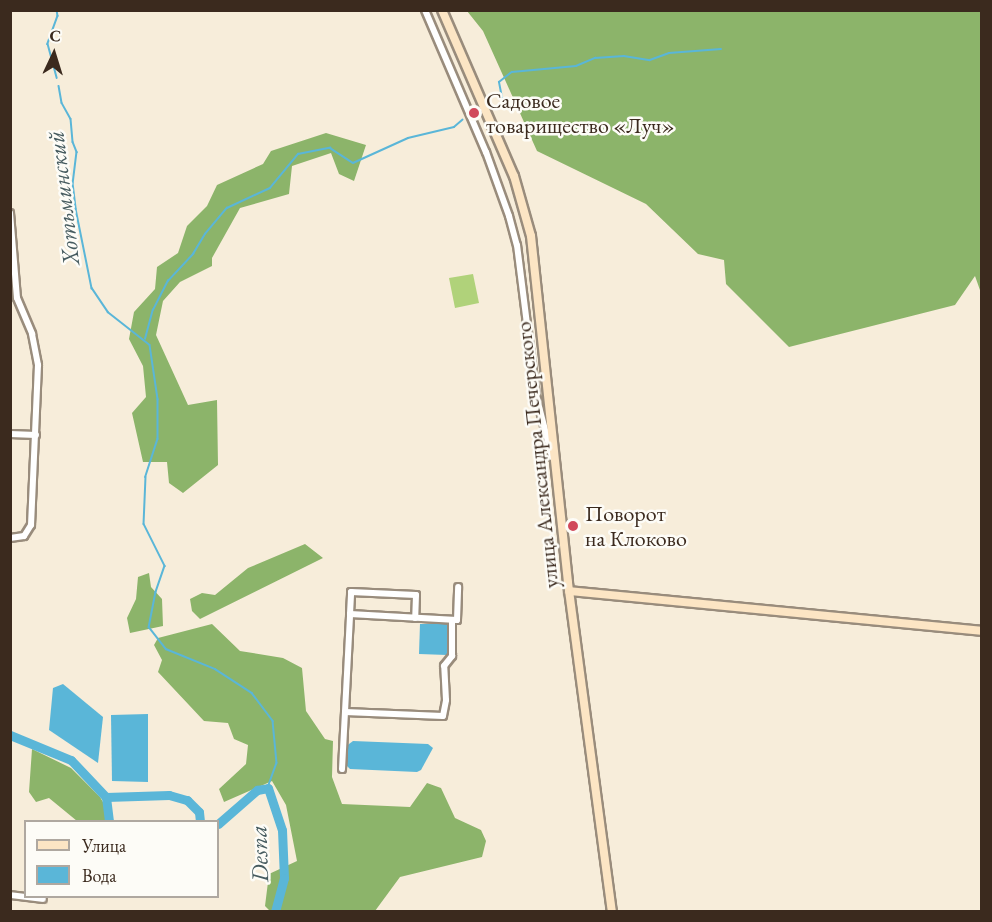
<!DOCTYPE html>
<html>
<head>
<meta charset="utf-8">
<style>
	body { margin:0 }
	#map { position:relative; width:992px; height:922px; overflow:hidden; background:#f7edda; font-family:"EB Garamond",serif }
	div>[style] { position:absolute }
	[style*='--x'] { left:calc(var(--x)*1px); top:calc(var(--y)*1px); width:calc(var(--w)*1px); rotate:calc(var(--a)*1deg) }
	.green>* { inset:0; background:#b0d27a }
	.forest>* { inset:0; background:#8cb46a }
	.water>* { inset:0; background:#5ab6d8 }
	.stream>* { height:1.5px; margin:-0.75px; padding:0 0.75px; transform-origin:0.75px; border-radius:0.75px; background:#5ab6d8 }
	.river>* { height:9px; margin:-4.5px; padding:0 4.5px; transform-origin:4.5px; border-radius:4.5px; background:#5ab6d8 }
	.roads { filter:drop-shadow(2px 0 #998c7c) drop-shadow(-2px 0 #998c7c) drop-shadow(0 2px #998c7c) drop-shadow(0 -2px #998c7c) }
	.street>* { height:6px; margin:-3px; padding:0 3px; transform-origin:3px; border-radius:3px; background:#fff }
	.secondary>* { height:8px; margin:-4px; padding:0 4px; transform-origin:4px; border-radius:4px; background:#fce5c4 }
	.dots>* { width:16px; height:16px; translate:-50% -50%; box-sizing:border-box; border:3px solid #fdfcf7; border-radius:50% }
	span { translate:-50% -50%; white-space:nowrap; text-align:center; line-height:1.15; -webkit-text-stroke:5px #fdfcf7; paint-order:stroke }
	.poi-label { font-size:22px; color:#3b2a1e }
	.left { translate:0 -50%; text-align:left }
	.street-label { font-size:22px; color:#3b2a1e }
	.water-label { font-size:24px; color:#465b5f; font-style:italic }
	.frame { position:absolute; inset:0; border:12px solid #3b2a1e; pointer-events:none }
	.legend { position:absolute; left:24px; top:820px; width:195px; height:78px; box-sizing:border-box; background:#fdfcf7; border:2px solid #afa8a0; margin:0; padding:8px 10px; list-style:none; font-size:18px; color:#3b2a1e }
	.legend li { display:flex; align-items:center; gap:12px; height:30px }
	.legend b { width:30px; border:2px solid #afa8a0 }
	.north { position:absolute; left:24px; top:24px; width:60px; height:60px; -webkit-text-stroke:4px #fdfcf7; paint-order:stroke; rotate:4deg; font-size:16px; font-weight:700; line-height:24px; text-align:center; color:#3b2a1e }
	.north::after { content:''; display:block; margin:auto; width:21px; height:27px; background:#3b2a1e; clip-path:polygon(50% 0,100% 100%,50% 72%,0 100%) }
</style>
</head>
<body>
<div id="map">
	<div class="green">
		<div style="clip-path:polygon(473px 274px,479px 303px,455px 308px,449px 278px)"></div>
	</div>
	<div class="forest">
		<div style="clip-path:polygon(467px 11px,981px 11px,981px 293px,975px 276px,955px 305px,789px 347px,726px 284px,724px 260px,698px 254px,646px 204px,537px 151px,483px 31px)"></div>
		<div style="clip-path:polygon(326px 133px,366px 145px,354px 181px,339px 174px,331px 153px,292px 166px,289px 194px,240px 208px,212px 258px,212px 266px,180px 282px,163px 301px,156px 335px,188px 405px,217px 400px,218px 465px,183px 493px,169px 483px,167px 462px,143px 462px,132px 413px,146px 397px,143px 366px,129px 339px,134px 312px,155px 289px,157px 267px,178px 253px,187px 226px,207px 206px,217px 185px,263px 164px,271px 151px)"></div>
		<div style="clip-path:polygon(305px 544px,323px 558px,200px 619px,192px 611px,190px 599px,202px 593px,215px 595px,248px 568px)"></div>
		<div style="clip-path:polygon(149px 573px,151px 587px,162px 599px,163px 626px,130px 633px,127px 618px,136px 599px,138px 577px)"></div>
		<div style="clip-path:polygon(212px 624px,240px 651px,283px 658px,302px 668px,306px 711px,325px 739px,333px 741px,332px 777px,342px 804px,410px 807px,427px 783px,441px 788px,455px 818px,481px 830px,486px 841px,482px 857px,400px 877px,375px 911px,270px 911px,265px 906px,269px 874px,297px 861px,286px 805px,272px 781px,224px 802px,219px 789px,246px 764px,248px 745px,234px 739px,228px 723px,204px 721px,158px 672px,162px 660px,154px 645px,158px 638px)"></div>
		<div style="clip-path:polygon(32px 749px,71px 768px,100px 797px,114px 821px,77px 821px,49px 798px,36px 802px,29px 792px)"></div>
	</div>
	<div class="water">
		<div style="clip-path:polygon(420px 624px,447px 624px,447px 655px,419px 654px)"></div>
		<div style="clip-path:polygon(63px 684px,103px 717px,98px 763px,49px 730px,53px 688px)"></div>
		<div style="clip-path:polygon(148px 714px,148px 782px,112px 781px,111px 715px)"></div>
		<div style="clip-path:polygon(353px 741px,428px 744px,433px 748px,421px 770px,417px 772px,350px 769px,344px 763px,345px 747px)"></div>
	</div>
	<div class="stream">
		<div style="--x:57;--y:10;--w:6;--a:81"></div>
		<div style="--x:58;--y:16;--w:30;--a:110"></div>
		<div style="--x:48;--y:44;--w:35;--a:75"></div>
		<div style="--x:59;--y:86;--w:17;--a:80"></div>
		<div style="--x:62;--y:103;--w:18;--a:61"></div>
		<div style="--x:71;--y:119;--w:23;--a:85"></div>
		<div style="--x:73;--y:142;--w:11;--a:68"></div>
		<div style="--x:77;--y:152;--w:31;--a:97"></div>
		<div style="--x:73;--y:183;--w:26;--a:83"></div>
		<div style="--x:76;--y:209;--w:81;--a:78.6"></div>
		<div style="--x:92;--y:288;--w:29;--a:56"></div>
		<div style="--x:108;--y:312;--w:53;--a:38.2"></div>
		<div style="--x:150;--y:345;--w:55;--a:81.6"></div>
		<div style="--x:158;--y:399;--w:40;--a:90"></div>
		<div style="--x:158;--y:439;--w:40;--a:108"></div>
		<div style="--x:146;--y:477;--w:47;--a:92.4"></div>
		<div style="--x:144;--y:524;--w:47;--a:63.4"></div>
		<div style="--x:165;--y:566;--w:28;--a:109"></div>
		<div style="--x:156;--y:592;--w:36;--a:101"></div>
		<div style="--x:149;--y:627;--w:28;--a:52"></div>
		<div style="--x:166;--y:649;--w:53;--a:22.2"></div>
		<div style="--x:215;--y:669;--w:44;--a:33"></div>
		<div style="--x:252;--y:693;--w:35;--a:53"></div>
		<div style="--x:273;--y:721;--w:42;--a:84.6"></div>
		<div style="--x:277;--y:763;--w:27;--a:110"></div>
		<div style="--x:503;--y:103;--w:21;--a:-101"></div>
		<div style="--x:499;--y:82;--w:16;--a:-38"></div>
		<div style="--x:512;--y:72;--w:64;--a:-5.4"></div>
		<div style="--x:576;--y:66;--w:21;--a:-23"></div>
		<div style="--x:595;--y:58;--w:29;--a:-4"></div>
		<div style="--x:624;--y:56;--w:26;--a:9"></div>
		<div style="--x:650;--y:60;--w:20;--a:-20"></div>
		<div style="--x:669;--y:53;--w:52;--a:-4.4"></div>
		<div style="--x:145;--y:339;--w:30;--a:-75"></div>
		<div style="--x:153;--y:310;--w:33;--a:-63"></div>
		<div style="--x:168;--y:281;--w:37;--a:-47"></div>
		<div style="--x:193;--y:254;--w:23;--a:-59"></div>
		<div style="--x:205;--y:234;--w:34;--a:-50"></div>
		<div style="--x:227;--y:208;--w:47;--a:-24.9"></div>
		<div style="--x:270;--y:188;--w:44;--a:-50.5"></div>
		<div style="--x:298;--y:154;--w:33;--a:-11"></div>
		<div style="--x:330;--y:148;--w:27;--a:33"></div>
		<div style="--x:353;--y:163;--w:60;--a:-24.4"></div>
		<div style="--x:408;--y:138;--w:47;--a:-13.4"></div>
		<div style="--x:454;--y:127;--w:11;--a:-41"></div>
	</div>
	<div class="river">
		<div style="--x:10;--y:735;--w:66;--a:22.3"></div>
		<div style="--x:71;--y:760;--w:51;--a:46.6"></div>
		<div style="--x:106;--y:797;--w:25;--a:83"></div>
		<div style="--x:106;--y:797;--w:63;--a:-1.8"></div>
		<div style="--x:169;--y:795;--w:19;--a:16"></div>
		<div style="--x:187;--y:800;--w:17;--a:45"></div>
		<div style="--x:199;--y:812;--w:10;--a:84"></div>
		<div style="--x:218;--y:824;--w:52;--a:-41.1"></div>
		<div style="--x:257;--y:790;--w:11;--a:-10"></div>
		<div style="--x:268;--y:788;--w:44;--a:71.6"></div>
		<div style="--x:282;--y:830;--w:48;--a:87.6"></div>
		<div style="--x:284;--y:878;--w:35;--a:105"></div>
	</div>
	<div class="roads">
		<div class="street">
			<div style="--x:425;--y:10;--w:155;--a:66.8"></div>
			<div style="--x:486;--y:152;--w:68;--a:70.2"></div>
			<div style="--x:509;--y:216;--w:30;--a:75"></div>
			<div style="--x:517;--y:245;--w:151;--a:82.8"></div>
			<div style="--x:536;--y:395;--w:64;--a:75.5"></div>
			<div style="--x:10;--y:213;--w:85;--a:85.3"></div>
			<div style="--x:17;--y:298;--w:39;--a:67"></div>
			<div style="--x:32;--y:334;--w:32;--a:79"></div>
			<div style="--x:38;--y:365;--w:160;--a:92.5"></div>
			<div style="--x:31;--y:525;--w:13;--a:122"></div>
			<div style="--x:24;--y:536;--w:14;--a:172"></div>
			<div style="--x:10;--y:434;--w:26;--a:2"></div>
			<div style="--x:350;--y:614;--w:22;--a:-87"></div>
			<div style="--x:351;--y:592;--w:65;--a:2.6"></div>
			<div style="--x:416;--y:595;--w:23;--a:92"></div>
			<div style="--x:345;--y:712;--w:98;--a:2.3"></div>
			<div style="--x:443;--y:716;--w:16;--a:-79"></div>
			<div style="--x:446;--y:700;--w:34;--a:-93"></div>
			<div style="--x:444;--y:666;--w:13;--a:-51"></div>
			<div style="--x:452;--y:656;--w:36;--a:-90"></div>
			<div style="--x:342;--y:769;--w:155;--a:-87"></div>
			<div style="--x:350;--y:614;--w:107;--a:3.2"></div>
			<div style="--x:457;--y:620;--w:33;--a:-88"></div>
			<div style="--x:10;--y:895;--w:33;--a:7"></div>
		</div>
		<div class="secondary">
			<div style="--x:442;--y:10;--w:181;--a:66.6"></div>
			<div style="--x:514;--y:176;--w:62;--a:74.2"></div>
			<div style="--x:531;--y:236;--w:349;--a:83.9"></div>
			<div style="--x:568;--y:583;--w:332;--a:82.4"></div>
			<div style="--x:569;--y:591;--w:415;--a:5.5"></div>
		</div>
	</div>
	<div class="dots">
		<div style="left:474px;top:113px;background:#d1495b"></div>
		<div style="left:573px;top:526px;background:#d1495b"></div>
	</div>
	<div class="poi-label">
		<span class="left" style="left:486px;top:113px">Садовое<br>товарищество «Луч»</span>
		<span class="left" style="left:585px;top:526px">Поворот<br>на Клоково</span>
	</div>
	<div class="street-label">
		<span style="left:537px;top:455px;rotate:-96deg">улица Александра Печерского</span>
	</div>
	<div class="water-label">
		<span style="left:63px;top:198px;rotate:-97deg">Хотьминский</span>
		<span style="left:259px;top:854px;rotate:-92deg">Desna</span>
	</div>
	<div class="frame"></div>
	<ul class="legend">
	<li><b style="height:8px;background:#fce5c4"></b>Улица</li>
	<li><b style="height:16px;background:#5ab6d8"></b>Вода</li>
	</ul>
	<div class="north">С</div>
</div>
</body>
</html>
